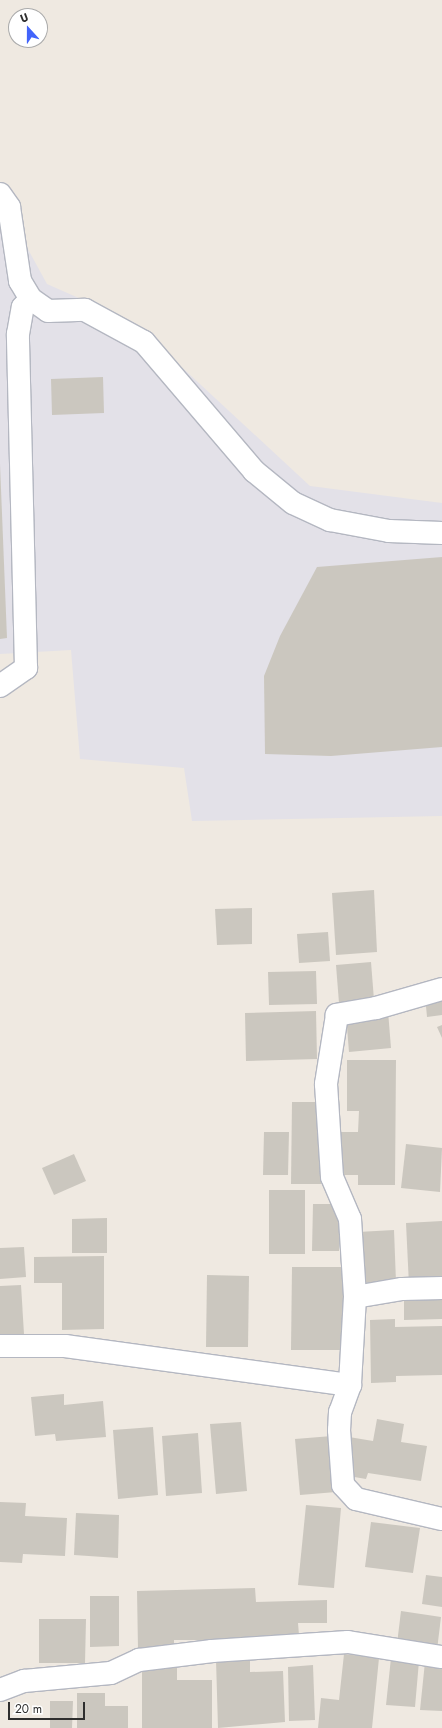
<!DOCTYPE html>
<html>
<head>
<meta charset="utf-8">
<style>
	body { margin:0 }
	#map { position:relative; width:442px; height:1728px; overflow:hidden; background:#efe9e1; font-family:Jost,sans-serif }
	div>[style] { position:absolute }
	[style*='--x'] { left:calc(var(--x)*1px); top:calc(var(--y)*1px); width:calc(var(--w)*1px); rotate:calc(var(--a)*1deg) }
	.industrial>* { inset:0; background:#e3e1e8 }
	.building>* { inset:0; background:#cbc7bf }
	.roads { filter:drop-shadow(1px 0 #b4b7c1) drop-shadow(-1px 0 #b4b7c1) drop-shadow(0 1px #b4b7c1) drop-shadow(0 -1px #b4b7c1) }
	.minor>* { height:22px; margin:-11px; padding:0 11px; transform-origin:11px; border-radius:11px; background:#fff }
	span { translate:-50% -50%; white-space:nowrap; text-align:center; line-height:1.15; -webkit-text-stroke:3px #fff; paint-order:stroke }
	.north { position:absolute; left:8px; top:8px; width:40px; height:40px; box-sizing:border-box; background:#fff; border:1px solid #ababab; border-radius:50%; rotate:339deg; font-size:11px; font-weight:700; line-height:16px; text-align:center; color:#2e2e2e }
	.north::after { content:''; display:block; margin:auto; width:14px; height:18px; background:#4264fb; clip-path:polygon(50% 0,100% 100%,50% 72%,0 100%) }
	.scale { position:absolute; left:8px; top:1702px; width:77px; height:18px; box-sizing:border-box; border:2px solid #2e2e2e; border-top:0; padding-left:5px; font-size:12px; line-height:14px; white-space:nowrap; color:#2e2e2e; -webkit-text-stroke:3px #fff; paint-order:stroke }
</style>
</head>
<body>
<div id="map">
	<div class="industrial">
		<div style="clip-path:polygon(0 198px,47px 284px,133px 322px,310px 486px,442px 503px,442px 816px,192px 821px,184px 768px,80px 759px,71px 650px,0 654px)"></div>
	</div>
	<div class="building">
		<div style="clip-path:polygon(103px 377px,104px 413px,52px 415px,51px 379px)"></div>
		<div style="clip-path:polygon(0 464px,7px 638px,0 639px)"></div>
		<div style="clip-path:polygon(442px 557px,442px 747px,331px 756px,265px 754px,264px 676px,280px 636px,317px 567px)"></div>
		<div style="clip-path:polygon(374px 890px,377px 952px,336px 955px,332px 893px)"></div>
		<div style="clip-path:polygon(252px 908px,252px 944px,217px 945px,215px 909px)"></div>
		<div style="clip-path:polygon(328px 932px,330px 961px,299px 963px,297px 934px)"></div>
		<div style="clip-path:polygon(371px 962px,374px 1000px,339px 1003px,336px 965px)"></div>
		<div style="clip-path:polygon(316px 971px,317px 1004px,269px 1005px,268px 972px)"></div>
		<div style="clip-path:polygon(442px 993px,442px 1015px,427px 1017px,425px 995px)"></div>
		<div style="clip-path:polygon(316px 1011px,317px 1059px,246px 1061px,245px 1013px)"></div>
		<div style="clip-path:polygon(388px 1011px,391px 1048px,349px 1052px,346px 1015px)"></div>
		<div style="clip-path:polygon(442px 1025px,442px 1038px,437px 1027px)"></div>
		<div style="clip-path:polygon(347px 1060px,396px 1060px,395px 1185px,358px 1185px,358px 1175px,334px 1175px,335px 1132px,358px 1132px,359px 1111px,347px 1111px)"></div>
		<div style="clip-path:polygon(292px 1102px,322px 1102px,321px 1184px,291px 1184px)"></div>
		<div style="clip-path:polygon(264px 1132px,289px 1132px,288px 1175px,263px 1175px)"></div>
		<div style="clip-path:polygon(406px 1144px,442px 1148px,440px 1192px,401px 1188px)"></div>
		<div style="clip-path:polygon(74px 1154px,86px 1181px,54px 1195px,42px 1168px)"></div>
		<div style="clip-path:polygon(269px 1190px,305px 1190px,305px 1254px,269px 1254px)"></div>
		<div style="clip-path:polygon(313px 1204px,339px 1204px,339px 1251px,312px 1251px)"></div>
		<div style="clip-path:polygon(107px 1218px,107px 1253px,72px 1253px,72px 1219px)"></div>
		<div style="clip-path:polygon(442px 1221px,442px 1283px,409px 1285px,406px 1223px)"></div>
		<div style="clip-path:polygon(394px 1230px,396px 1282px,360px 1283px,358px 1232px)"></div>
		<div style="clip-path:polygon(24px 1247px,26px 1277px,0 1279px,0 1248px)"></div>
		<div style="clip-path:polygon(104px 1256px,104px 1329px,62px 1330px,62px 1283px,34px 1283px,34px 1257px)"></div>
		<div style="clip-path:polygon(292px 1267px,344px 1267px,343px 1350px,291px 1350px)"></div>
		<div style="clip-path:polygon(207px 1275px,249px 1276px,248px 1347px,206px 1347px)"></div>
		<div style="clip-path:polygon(21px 1285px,24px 1334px,0 1335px,0 1286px)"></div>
		<div style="clip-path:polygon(442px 1294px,442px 1319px,404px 1320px,404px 1295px)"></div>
		<div style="clip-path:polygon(395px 1319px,395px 1327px,442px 1326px,442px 1375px,396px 1376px,396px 1382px,371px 1383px,370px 1320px)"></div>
		<div style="clip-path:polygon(64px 1394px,64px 1405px,103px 1401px,106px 1437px,56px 1441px,55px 1434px,35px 1436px,31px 1397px)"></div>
		<div style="clip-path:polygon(377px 1419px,404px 1424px,401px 1442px,427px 1446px,421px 1481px,368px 1473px,366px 1479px,343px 1475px,349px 1437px,373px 1441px)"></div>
		<div style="clip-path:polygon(241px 1422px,247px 1491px,216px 1494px,210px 1424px)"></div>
		<div style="clip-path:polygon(153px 1427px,158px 1495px,118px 1499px,113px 1430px)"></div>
		<div style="clip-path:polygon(198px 1433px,202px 1493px,166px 1496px,162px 1436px)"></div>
		<div style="clip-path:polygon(332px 1436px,336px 1492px,300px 1495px,295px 1439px)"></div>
		<div style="clip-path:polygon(0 1502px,26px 1503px,25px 1516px,67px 1518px,65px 1556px,23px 1554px,22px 1563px,0 1562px)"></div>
		<div style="clip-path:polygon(306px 1505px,341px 1508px,334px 1588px,298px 1585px)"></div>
		<div style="clip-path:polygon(76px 1513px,119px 1515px,118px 1558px,74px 1555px)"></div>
		<div style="clip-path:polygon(371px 1522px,420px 1528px,413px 1573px,365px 1567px)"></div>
		<div style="clip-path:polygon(426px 1575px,442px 1577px,442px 1607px,422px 1604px)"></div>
		<div style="clip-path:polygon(255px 1588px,256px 1602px,327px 1600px,327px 1623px,298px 1623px,299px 1635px,256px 1636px,256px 1640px,174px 1640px,174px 1648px,138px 1649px,137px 1591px)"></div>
		<div style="clip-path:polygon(90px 1596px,119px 1596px,119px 1646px,90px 1647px)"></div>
		<div style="clip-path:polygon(401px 1611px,441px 1617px,437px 1650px,397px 1644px)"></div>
		<div style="clip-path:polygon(39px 1619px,86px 1619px,85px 1663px,39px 1663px)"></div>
		<div style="clip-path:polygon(344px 1654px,379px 1658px,372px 1728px,318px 1728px,321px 1698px,339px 1700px)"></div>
		<div style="clip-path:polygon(391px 1658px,419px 1661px,415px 1707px,386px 1705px)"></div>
		<div style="clip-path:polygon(250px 1659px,250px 1672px,283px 1671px,285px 1722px,218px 1728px,216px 1660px)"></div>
		<div style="clip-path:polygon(425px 1662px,442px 1663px,442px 1711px,420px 1710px)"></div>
		<div style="clip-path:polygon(313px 1665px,315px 1720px,289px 1721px,288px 1667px)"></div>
		<div style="clip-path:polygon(142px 1666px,177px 1666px,177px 1680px,212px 1680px,212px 1728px,142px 1728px)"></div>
		<div style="clip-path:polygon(77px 1693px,105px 1693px,105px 1706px,128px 1706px,128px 1728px,77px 1728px)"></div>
		<div style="clip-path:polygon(50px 1701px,73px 1701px,72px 1728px,50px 1728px)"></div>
	</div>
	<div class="roads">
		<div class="minor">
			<div style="--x:0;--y:194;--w:16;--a:55"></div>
			<div style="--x:9;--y:207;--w:75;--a:81.5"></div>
			<div style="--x:20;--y:281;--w:21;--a:59"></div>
			<div style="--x:31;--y:299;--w:21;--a:35"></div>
			<div style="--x:48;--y:311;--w:37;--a:-2"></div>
			<div style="--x:85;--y:310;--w:67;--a:28.5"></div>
			<div style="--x:144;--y:342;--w:170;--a:49.5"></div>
			<div style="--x:254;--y:471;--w:50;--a:39.4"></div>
			<div style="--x:293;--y:503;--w:41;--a:24.7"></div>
			<div style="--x:330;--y:520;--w:60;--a:10.6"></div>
			<div style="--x:389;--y:531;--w:53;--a:2.2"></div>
			<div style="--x:0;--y:686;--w:32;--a:-35"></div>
			<div style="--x:26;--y:668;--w:334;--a:-91.4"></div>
			<div style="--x:18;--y:334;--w:27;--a:-80"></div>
			<div style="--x:23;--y:307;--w:11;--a:-45"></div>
			<div style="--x:442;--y:989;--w:69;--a:163.9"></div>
			<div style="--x:376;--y:1008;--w:40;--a:170"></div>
			<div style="--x:337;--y:1015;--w:70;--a:99.1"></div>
			<div style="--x:326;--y:1084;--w:93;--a:86.3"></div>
			<div style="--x:332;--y:1177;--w:46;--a:66.8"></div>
			<div style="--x:350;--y:1219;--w:78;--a:86.3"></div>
			<div style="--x:355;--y:1297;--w:88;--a:93.3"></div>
			<div style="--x:350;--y:1385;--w:29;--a:110"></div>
			<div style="--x:340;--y:1412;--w:18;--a:93"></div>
			<div style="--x:339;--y:1430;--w:55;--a:85.8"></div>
			<div style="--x:343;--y:1485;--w:19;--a:47"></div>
			<div style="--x:356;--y:1499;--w:88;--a:13.1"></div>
			<div style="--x:355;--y:1297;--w:48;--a:-9.7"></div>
			<div style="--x:402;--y:1289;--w:40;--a:-1.4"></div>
			<div style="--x:0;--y:1346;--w:65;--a:0"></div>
			<div style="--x:65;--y:1346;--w:288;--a:7.8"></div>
			<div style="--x:0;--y:1690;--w:26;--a:-21"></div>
			<div style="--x:24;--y:1681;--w:87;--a:-5.3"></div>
			<div style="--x:111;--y:1673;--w:31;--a:-25"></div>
			<div style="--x:139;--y:1660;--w:74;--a:-7"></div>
			<div style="--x:212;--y:1651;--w:136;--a:-3.8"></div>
			<div style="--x:348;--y:1642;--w:95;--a:9.1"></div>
		</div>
	</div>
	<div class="north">U</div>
	<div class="scale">20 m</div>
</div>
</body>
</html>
